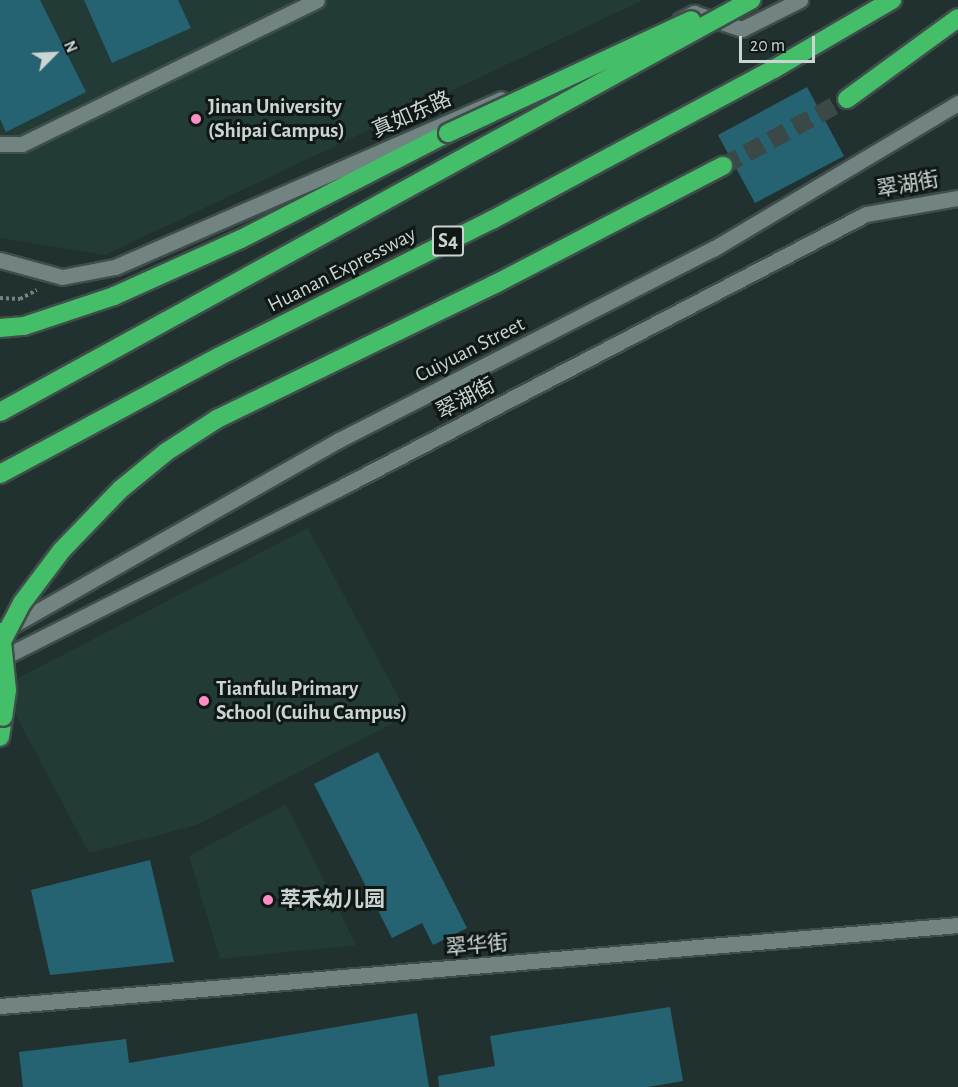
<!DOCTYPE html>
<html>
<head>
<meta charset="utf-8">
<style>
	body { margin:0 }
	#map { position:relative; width:958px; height:1087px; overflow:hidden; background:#21312f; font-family:"Alegreya Sans","Noto Sans SC",sans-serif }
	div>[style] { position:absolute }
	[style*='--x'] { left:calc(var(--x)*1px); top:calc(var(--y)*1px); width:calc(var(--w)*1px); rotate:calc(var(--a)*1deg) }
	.built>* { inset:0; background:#223b37 }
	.building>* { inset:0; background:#266372 }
	.highway-tunnel>* { height:18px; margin-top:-9px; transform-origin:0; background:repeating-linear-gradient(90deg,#3a4947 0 18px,transparent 0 27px) }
	.path>* { height:4px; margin-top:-2px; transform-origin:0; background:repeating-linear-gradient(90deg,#748280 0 3px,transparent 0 6px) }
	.roads { filter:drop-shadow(2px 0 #3f4d4b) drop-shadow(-2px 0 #3f4d4b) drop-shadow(0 2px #3f4d4b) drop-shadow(0 -2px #3f4d4b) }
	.lane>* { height:15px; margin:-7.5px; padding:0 7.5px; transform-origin:7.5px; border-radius:7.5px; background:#718481 }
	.street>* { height:15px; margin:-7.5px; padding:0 7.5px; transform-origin:7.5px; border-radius:7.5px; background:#718481 }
	.highway>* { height:18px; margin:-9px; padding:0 9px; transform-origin:9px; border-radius:9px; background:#44be68 }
	.bridges { filter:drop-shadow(2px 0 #3f4d4b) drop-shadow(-2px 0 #3f4d4b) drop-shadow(0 2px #3f4d4b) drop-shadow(0 -2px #3f4d4b) }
	.highway-bridge>* { height:18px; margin:-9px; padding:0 9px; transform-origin:9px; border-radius:9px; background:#44be68 }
	.dots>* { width:16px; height:16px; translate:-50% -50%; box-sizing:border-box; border:3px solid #101816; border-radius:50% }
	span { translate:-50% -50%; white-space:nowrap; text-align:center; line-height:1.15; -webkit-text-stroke:6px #101816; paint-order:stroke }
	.shield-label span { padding:2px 4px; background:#101816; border:2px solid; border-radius:4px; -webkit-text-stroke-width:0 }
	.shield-label { font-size:20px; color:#cad4d2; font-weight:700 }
	.poi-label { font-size:21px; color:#cad4d2; font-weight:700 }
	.left { translate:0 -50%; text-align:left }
	.street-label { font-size:21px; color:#cad4d2 }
	.north { position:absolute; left:24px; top:24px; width:60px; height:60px; -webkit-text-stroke:4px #101816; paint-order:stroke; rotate:66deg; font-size:16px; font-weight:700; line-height:24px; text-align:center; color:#cad4d2 }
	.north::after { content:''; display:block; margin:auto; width:21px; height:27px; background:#cad4d2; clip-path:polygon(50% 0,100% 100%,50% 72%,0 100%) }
	.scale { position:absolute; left:739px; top:36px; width:76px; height:27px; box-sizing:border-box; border:3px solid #cad4d2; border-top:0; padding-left:8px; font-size:18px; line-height:21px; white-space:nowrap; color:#cad4d2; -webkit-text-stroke:4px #101816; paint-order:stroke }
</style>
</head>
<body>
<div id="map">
	<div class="built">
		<div style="clip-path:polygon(0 0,643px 0,105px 255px,0 238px)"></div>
		<div style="clip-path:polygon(308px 528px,408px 715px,197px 825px,89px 853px,1px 687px)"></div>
		<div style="clip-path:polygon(286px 804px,356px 945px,220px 959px,189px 856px)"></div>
	</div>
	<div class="building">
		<div style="clip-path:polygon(0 0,40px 0,86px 92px,6px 132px,0 119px)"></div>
		<div style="clip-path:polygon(84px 0,178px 0,191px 28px,112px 63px)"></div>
		<div style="clip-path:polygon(807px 87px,844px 156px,755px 203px,718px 135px)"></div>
		<div style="clip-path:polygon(378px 752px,467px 928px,433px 945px,422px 923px,392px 938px,314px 784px)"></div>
		<div style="clip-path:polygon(150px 860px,174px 962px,50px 975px,31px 890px)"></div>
		<div style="clip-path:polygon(670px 1007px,683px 1081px,648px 1087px,439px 1087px,438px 1076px,495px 1066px,490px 1036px)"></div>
		<div style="clip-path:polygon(417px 1013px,429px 1087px,23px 1087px,19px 1052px,126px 1039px,129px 1063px)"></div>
	</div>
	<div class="highway-tunnel">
		<div style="--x:723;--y:166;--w:141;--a:-28.4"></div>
	</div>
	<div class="path">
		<div style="--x:0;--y:298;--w:20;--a:3"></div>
		<div style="--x:20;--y:299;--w:19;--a:-28"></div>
	</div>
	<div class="roads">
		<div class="lane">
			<div style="--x:0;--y:144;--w:22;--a:0"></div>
			<div style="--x:22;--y:144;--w:328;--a:-26"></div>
			<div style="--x:0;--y:659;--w:378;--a:-26.7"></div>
			<div style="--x:338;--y:489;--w:595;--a:-27.51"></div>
			<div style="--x:866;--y:214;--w:93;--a:-9.9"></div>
		</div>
		<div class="street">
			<div style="--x:680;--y:20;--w:16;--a:-27"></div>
			<div style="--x:694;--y:13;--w:51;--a:18.4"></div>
			<div style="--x:742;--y:29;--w:65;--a:-26.6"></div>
			<div style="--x:0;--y:260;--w:64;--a:15.3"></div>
			<div style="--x:62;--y:277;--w:54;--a:-10.7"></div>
			<div style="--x:115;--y:267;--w:421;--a:-23.5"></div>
			<div style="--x:8;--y:628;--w:381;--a:-29.6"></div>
			<div style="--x:339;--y:440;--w:420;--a:-27.1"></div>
			<div style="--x:713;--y:249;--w:285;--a:-30.8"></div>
			<div style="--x:0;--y:1006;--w:961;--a:-4.83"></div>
		</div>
		<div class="highway">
			<div style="--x:847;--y:99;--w:137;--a:-36.1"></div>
			<div style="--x:0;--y:328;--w:24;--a:-5"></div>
			<div style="--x:24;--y:326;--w:95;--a:-18.4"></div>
			<div style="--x:114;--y:296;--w:139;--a:-24.2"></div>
			<div style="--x:241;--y:239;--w:233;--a:-27.1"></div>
			<div style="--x:0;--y:474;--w:247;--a:-28.2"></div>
			<div style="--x:218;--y:357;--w:306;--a:-26.6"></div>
			<div style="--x:492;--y:220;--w:320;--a:-28.2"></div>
			<div style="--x:774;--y:69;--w:137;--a:-30.3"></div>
			<div style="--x:0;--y:737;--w:20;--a:-81"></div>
		</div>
	</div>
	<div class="bridges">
		<div class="highway-bridge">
			<div style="--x:448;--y:133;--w:268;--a:-24.9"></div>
			<div style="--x:0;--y:412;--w:857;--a:-28.75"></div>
			<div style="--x:1;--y:632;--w:58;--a:84.1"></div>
			<div style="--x:7;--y:690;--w:27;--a:98"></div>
			<div style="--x:0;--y:645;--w:47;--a:-62.4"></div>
			<div style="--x:22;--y:603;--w:66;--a:-53"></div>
			<div style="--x:62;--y:550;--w:85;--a:-46"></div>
			<div style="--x:121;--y:489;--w:58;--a:-39.4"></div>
			<div style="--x:166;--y:452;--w:61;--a:-32.9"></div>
			<div style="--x:217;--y:419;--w:309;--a:-25.9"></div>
			<div style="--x:495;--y:284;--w:257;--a:-27.4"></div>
		</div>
	</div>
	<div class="dots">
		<div style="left:196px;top:119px;background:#fb8fc4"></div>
		<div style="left:204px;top:701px;background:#fb8fc4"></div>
		<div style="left:268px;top:900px;background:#fb8fc4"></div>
	</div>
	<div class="shield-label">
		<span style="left:448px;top:241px">S4</span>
	</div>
	<div class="poi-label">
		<span class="left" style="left:208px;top:119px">Jinan University<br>(Shipai Campus)</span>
		<span class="left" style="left:216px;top:701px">Tianfulu Primary<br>School (Cuihu Campus)</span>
		<span class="left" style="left:280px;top:900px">萃禾幼儿园</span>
	</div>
	<div class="street-label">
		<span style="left:412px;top:115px;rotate:-24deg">真如东路</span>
		<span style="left:908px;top:185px;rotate:-10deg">翠湖街</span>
		<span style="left:342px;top:270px;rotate:-27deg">Huanan Expressway</span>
		<span style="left:470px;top:350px;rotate:-27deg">Cuiyuan Street</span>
		<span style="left:466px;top:399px;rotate:-28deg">翠湖街</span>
		<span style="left:477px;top:946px;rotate:-5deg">翠华街</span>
	</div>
	<div class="north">N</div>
	<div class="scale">20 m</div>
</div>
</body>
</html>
